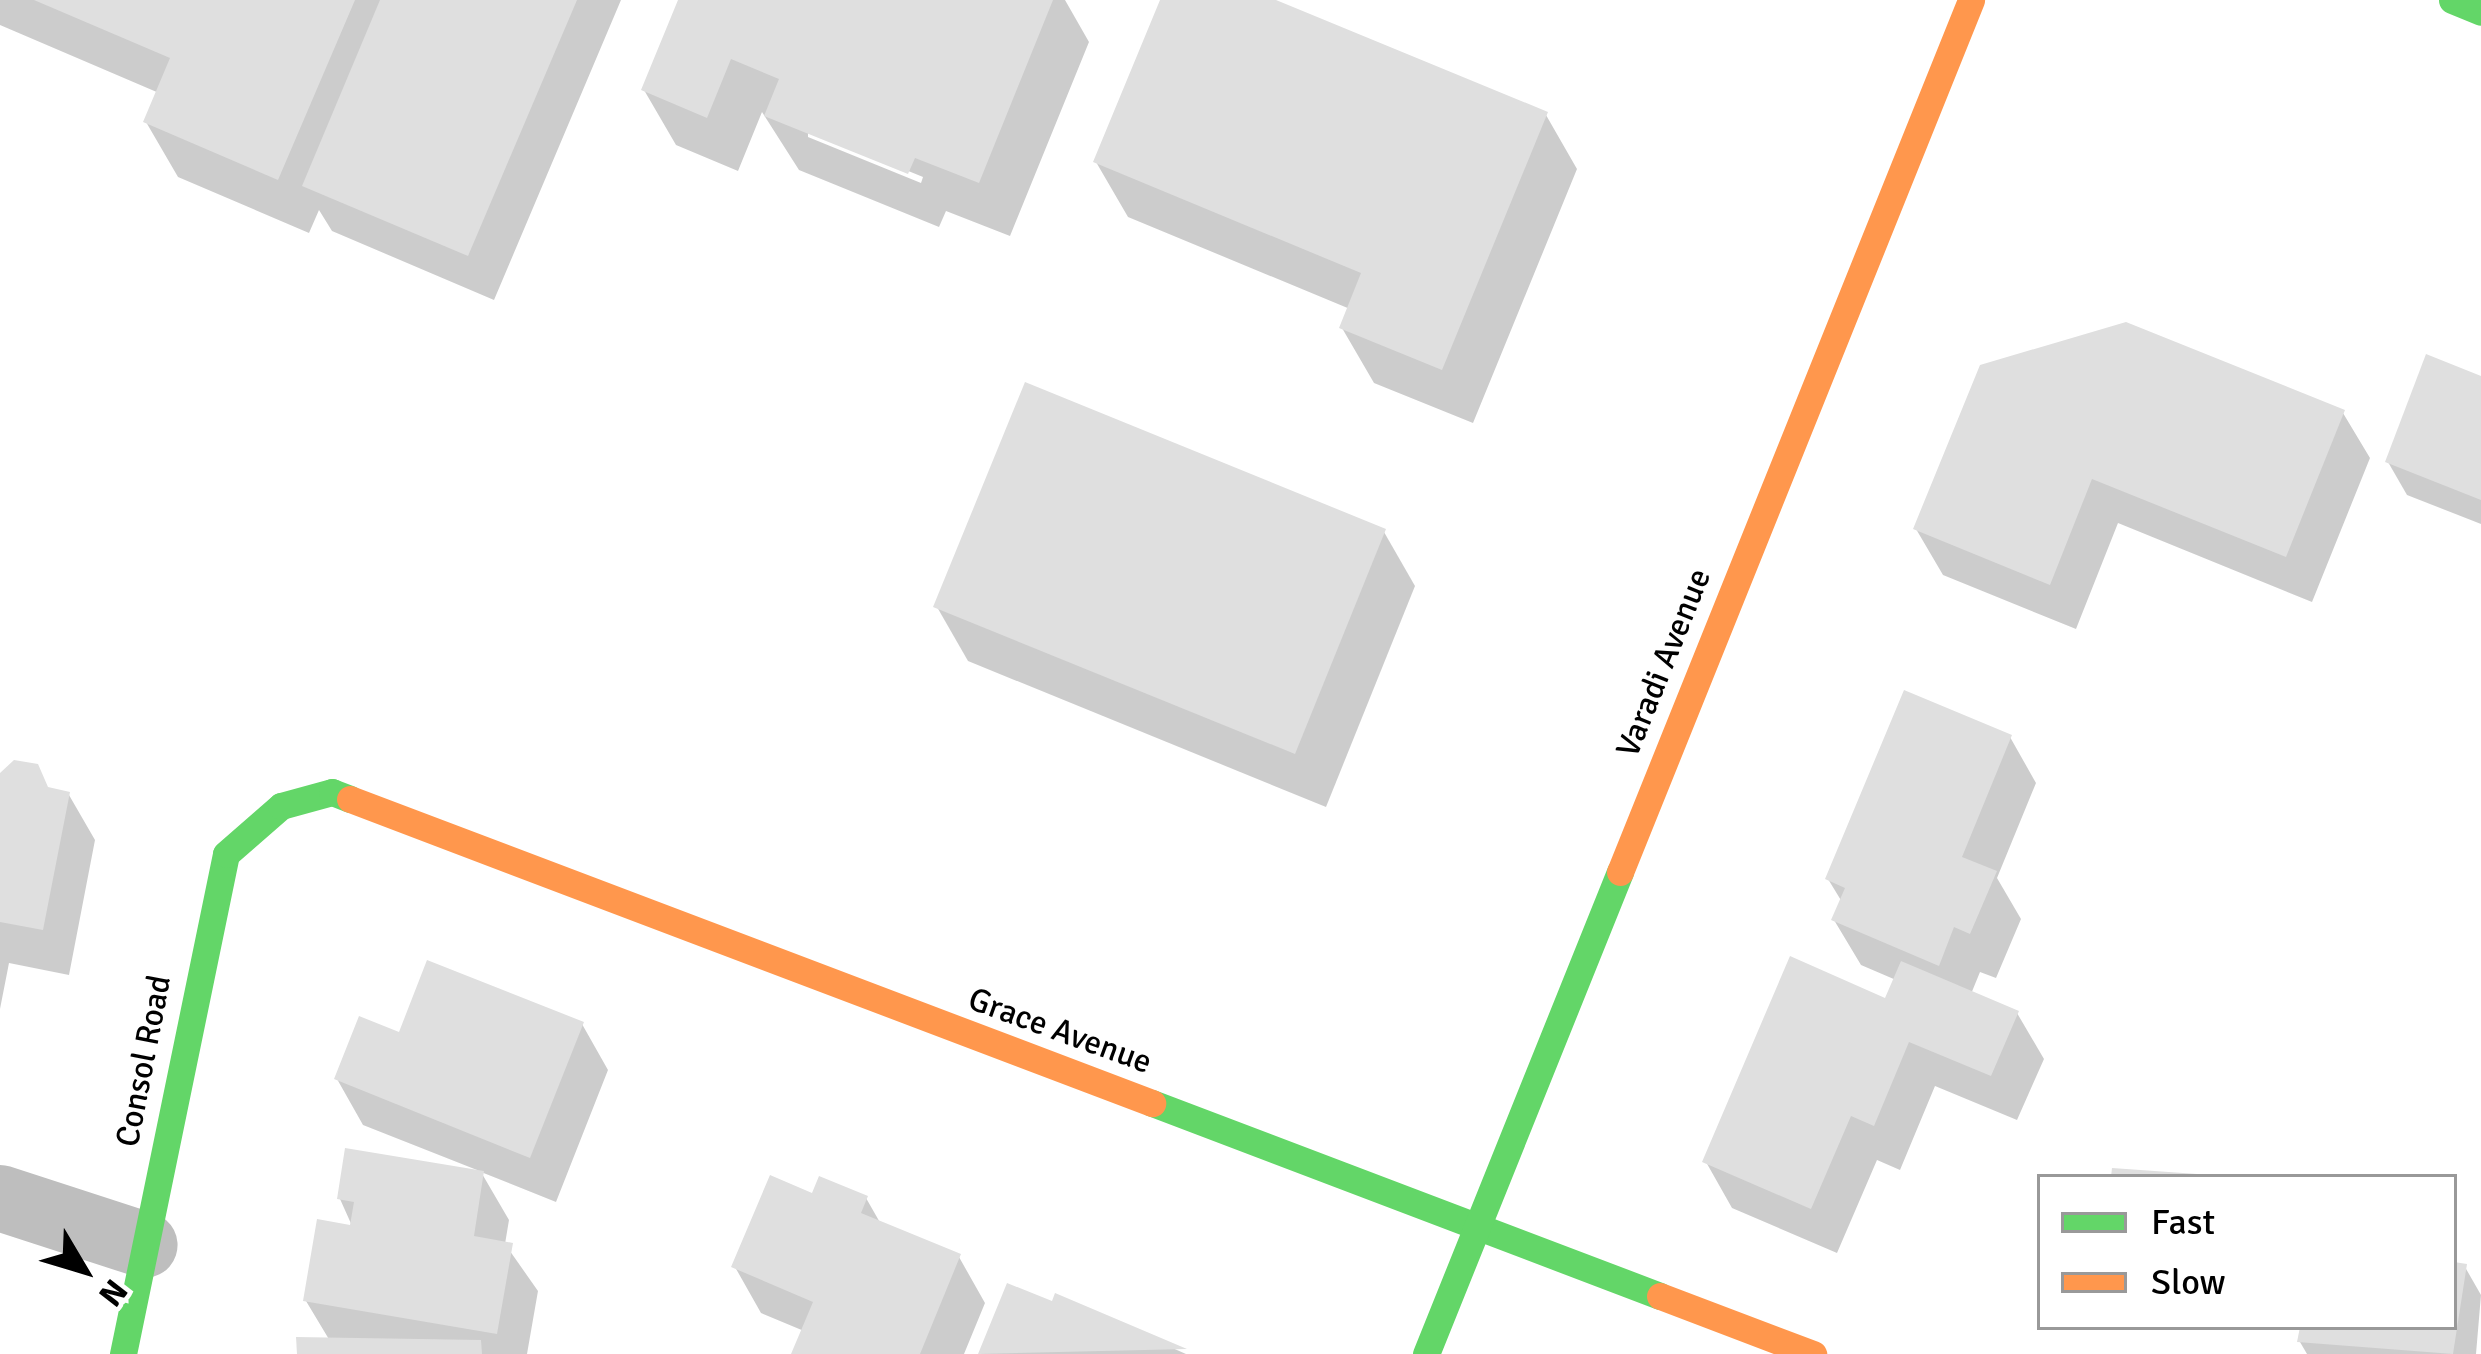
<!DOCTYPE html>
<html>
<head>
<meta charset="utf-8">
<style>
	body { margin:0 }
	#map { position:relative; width:2481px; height:1354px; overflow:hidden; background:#fff; font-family:Signika,sans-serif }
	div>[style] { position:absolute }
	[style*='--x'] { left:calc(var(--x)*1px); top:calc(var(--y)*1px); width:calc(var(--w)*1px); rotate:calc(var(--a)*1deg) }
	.shadow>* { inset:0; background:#0003 }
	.building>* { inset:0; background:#dfdfdf }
	.street>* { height:66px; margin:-33px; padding:0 33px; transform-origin:33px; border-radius:33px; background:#bebebe }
	.fast>* { height:27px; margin:-13.5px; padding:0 13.5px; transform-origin:13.5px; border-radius:13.5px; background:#63d668 }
	.slow>* { height:27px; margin:-13.5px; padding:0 13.5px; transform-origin:13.5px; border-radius:13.5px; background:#ff974d }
	span { translate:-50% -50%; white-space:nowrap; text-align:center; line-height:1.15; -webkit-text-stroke:10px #fff; paint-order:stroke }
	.street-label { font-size:33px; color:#000 }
	.legend { position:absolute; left:2037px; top:1174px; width:420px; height:156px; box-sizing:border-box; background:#fff; border:3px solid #999; margin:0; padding:15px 21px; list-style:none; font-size:36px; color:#000 }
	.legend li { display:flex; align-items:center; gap:24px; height:60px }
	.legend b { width:60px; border:3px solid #999 }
	.north { position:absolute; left:24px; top:1210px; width:120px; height:120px; -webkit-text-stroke:9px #fff; paint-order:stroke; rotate:128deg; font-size:33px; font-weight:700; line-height:48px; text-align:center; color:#000 }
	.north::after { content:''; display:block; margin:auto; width:42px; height:54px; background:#000; clip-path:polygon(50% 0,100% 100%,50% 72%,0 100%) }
</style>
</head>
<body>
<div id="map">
	<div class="shadow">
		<div style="clip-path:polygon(0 0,621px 0,494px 300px,332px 231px,319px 210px,309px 233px,178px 177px,146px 122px,159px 93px,0 25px)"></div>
		<div style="clip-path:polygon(evenodd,681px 0,1065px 0,1089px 42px,1010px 236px,946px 211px,939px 227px,799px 170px,762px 112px,738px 171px,676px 145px,644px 90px,681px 0,808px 130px,923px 177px,921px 183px,808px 137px,808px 130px)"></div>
		<div style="clip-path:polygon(1163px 0,1268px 0,1546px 115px,1577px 169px,1473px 423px,1374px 383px,1342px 328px,1350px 309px,1128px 217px,1096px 162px)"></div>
		<div style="clip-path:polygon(1982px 367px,2343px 413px,2370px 458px,2312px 602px,2118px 523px,2076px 629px,1943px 575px,1916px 529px)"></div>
		<div style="clip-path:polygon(2481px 379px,2481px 524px,2407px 495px,2388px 462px)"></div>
		<div style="clip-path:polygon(1384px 532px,1415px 586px,1326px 807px,968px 661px,937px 607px)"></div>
		<div style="clip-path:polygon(2010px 737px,2036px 783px,1997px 878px,2021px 919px,1996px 978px,1980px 972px,1971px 994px,2017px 1013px,2044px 1059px,2017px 1120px,1935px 1086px,1900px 1170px,1877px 1160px,1837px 1253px,1732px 1208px,1706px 1162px,1886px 1002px,1896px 980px,1861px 965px,1834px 920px,1842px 902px,1828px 879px)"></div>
		<div style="clip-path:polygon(0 777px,69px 795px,95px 840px,69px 975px,9px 963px,0 1009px)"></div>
		<div style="clip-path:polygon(582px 1024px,608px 1070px,556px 1202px,481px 1172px,509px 1220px,505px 1244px,538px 1291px,527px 1354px,300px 1354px,330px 1341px,306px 1301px,353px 1228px,340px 1199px,477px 1170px,363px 1125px,337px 1079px,401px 1036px)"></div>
		<div style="clip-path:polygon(813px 1197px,866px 1198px,882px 1226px,959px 1257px,985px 1303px,964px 1354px,794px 1354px,804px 1331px,761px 1313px,735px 1267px)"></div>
		<div style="clip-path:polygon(2454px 1265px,2465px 1267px,2481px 1295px,2476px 1354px,2307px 1354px,2300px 1342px,2303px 1327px,2454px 1327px)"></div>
		<div style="clip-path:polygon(1009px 1287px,1054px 1305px,1057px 1297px,1186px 1354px,981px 1354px)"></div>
	</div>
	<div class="building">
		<div style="clip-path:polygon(34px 0,355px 0,278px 180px,143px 122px,170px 58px)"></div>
		<div style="clip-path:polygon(380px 0,577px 0,468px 256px,302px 186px)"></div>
		<div style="clip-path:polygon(678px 0,1053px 0,979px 183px,915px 158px,908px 174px,764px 116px,779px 79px,731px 59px,707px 118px,641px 90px)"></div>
		<div style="clip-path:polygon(1160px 0,1276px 0,1548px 112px,1442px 370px,1339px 328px,1361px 273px,1093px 162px)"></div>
		<div style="clip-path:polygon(2126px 322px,2345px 410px,2286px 557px,2092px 479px,2050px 585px,1913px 529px,1980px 365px)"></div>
		<div style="clip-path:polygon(2426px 354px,2481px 376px,2481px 500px,2385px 462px)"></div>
		<div style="clip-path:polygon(1025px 382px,1386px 529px,1295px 754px,933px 607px)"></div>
		<div style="clip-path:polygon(1904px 690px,2012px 735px,1962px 857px,1997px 871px,1970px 934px,1954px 927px,1939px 966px,1831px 920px,1845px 888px,1825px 879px)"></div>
		<div style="clip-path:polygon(14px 760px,38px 764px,48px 787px,70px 792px,43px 930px,0 922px,0 773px)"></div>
		<div style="clip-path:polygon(1790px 956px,1885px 998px,1901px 961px,2019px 1011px,1991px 1076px,1909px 1042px,1874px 1126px,1851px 1116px,1811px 1209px,1702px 1162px)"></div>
		<div style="clip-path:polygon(427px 960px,584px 1022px,530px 1158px,334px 1079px,359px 1016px,399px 1032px)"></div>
		<div style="clip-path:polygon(345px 1148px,484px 1171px,474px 1236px,513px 1243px,497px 1334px,303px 1301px,317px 1219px,350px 1225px,354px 1202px,337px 1199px)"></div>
		<div style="clip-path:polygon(2112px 1168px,2197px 1174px,2197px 1177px,2111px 1177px)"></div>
		<div style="clip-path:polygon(770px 1175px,812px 1193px,819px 1176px,868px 1196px,861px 1213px,961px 1254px,920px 1354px,791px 1354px,813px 1302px,731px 1267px)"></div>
		<div style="clip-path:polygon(2454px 1262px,2467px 1264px,2453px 1354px,2297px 1342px,2300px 1327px,2454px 1327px)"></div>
		<div style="clip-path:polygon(1007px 1283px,1052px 1301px,1055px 1293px,1187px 1349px,978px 1354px)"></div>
		<div style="clip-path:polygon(296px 1337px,481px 1340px,482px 1354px,297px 1354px)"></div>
	</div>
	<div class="street">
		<div style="--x:0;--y:1198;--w:152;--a:18"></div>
	</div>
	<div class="fast">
		<div style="--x:2452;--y:0;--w:31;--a:22"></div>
		<div style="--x:1152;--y:1103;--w:543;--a:20.8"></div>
		<div style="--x:123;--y:1354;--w:510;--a:-78.36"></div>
		<div style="--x:226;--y:854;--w:73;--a:-41.1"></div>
		<div style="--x:281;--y:806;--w:53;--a:-15.4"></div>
		<div style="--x:332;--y:792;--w:19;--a:21"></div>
		<div style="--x:1426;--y:1354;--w:520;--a:-68.08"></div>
	</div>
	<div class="slow">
		<div style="--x:350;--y:799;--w:858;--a:20.76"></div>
		<div style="--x:1620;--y:872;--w:940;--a:-68.07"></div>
		<div style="--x:1660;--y:1296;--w:164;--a:20.8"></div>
	</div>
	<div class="street-label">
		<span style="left:1664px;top:663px;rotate:-68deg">Varadi Avenue</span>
		<span style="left:1060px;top:1031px;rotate:20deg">Grace Avenue</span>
		<span style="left:144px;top:1061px;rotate:-79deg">Consol Road</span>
	</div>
	<ul class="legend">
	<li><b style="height:15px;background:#63d668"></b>Fast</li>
	<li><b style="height:15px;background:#ff974d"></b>Slow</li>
	</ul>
	<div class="north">N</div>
</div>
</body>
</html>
